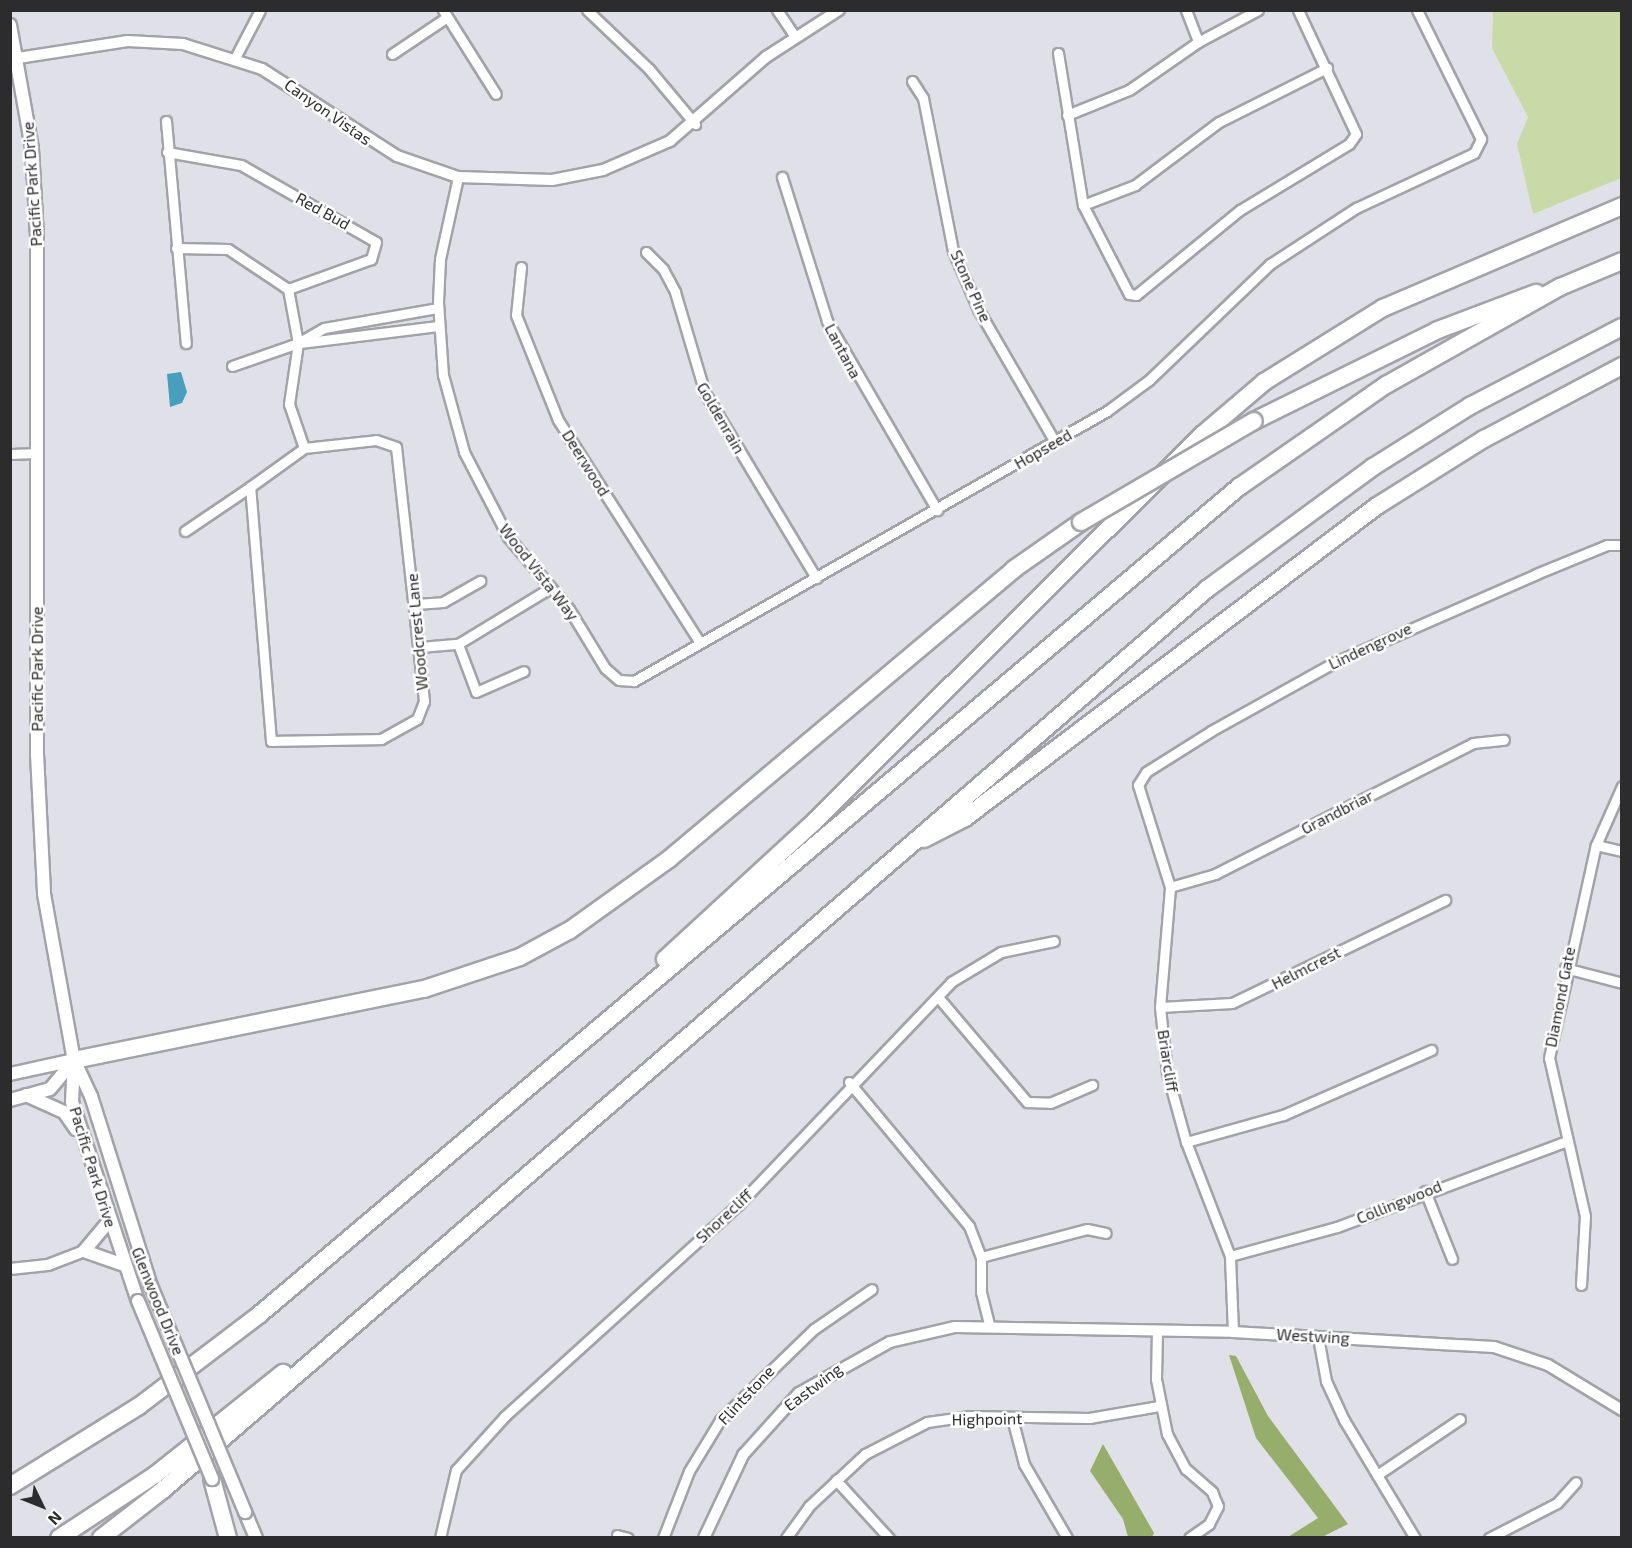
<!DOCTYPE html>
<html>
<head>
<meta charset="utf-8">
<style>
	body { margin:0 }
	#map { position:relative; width:1632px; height:1548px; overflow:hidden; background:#e0e1e8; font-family:"Exo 2",sans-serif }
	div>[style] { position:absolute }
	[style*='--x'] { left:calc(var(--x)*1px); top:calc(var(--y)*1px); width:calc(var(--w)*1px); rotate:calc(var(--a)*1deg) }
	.green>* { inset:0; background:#c7daa8 }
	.forest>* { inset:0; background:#96ad6b }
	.water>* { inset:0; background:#489fbd }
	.roads { filter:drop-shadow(2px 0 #a2a3a9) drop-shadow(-2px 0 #a2a3a9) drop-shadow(0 2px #a2a3a9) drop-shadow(0 -2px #a2a3a9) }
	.minor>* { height:9px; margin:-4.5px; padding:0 4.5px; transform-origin:4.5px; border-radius:4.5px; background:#fff }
	.tertiary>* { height:10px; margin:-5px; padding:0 5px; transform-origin:5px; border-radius:5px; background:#fff }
	.secondary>* { height:12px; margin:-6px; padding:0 6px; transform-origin:6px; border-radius:6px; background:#fff }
	.motorway>* { height:16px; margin:-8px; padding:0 8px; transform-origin:8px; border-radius:8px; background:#fff }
	.bridges { filter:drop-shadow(2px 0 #a2a3a9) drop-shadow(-2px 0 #a2a3a9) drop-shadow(0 2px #a2a3a9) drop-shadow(0 -2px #a2a3a9) }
	.secondary-bridge>* { height:12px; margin:-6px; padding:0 6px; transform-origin:6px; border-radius:6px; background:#fff }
	.motorway-bridge>* { height:16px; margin:-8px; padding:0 8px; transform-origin:8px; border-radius:8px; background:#fff }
	span { translate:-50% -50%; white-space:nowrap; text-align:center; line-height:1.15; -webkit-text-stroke:5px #fff; paint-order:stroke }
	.street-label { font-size:16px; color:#2c2c2e }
	.frame { position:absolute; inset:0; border:12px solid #2c2c2e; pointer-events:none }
	.north { position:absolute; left:12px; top:1476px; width:60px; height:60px; -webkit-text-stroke:4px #fff; paint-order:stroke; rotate:133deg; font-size:16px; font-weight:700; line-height:24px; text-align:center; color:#2c2c2e }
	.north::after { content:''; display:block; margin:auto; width:21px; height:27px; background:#2c2c2e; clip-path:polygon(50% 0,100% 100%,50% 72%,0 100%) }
</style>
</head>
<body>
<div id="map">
	<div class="green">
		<div style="clip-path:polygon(1493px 11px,1621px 11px,1621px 178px,1533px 214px,1517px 144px,1528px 117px,1492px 48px)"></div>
	</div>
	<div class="forest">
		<div style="clip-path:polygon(1229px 1355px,1236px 1356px,1268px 1416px,1348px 1524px,1322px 1537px,1288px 1537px,1318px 1518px,1256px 1438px)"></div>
		<div style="clip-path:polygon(1103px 1444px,1154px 1533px,1152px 1537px,1128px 1537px,1123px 1519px,1090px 1471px)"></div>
	</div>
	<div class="water">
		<div style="clip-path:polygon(181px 372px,187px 392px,182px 403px,170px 407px,167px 374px)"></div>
	</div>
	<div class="roads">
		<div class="minor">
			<div style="--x:443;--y:10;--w:99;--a:57.8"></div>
			<div style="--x:587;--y:10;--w:86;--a:43.6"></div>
			<div style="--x:649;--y:69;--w:72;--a:50.1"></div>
			<div style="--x:777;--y:10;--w:30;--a:56"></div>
			<div style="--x:1186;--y:10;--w:34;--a:69"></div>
			<div style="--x:1058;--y:53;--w:154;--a:80.7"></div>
			<div style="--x:1083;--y:205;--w:100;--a:62.7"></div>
			<div style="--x:1129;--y:294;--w:7;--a:8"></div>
			<div style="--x:1136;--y:295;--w:134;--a:-39.3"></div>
			<div style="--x:1240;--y:210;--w:127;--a:-31.2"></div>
			<div style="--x:1349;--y:144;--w:12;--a:-55"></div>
			<div style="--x:1356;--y:134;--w:137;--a:-115.1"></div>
			<div style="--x:392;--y:54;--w:66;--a:-33.9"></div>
			<div style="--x:236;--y:56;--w:52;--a:-62.4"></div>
			<div style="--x:912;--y:81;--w:20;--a:57"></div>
			<div style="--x:923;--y:98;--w:156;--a:78.9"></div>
			<div style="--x:953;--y:251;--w:65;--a:66.6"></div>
			<div style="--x:979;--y:311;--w:151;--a:59.9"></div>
			<div style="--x:1067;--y:115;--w:67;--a:-22"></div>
			<div style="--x:1129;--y:90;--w:84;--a:-34.8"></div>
			<div style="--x:1198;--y:42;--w:68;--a:-28.1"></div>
			<div style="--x:166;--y:121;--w:223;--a:84.9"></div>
			<div style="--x:167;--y:152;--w:75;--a:10"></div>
			<div style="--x:241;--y:165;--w:155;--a:29.7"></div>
			<div style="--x:376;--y:242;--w:18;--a:106"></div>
			<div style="--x:371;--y:259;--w:88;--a:160.1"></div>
			<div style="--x:458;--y:177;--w:84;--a:102.4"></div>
			<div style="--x:440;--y:259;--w:43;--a:92.7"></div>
			<div style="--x:438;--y:302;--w:73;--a:86.1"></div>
			<div style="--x:443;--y:375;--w:80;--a:74.7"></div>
			<div style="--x:464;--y:452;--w:96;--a:62.6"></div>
			<div style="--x:508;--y:537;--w:94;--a:49.7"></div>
			<div style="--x:569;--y:609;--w:69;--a:58.6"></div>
			<div style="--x:605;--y:668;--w:18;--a:41"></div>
			<div style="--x:619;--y:680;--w:15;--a:4"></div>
			<div style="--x:634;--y:681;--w:545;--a:-29.72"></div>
			<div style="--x:1107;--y:411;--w:52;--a:-36.4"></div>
			<div style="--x:1149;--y:380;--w:168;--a:-43.8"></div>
			<div style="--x:1270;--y:264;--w:103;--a:-33.1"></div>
			<div style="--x:1356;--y:208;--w:130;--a:-25"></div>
			<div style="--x:1474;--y:153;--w:16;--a:-63"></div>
			<div style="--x:1481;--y:139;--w:144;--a:-116.4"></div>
			<div style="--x:782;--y:177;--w:151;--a:72.6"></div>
			<div style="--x:827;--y:321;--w:219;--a:59.8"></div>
			<div style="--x:1083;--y:205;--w:56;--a:-21"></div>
			<div style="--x:1135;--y:185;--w:105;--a:-36.9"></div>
			<div style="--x:1219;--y:122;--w:121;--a:-26.6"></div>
			<div style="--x:176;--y:248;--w:52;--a:1.1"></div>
			<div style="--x:228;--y:249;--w:72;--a:33.7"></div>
			<div style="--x:288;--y:289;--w:55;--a:79.5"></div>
			<div style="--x:298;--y:343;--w:62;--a:98.4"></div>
			<div style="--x:289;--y:404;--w:46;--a:71.2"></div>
			<div style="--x:304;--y:448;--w:72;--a:-6.3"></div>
			<div style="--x:376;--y:440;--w:21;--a:19"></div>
			<div style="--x:396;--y:447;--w:256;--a:83.7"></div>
			<div style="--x:424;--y:701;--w:19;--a:111"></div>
			<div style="--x:417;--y:719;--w:41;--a:150.9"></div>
			<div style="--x:381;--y:739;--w:110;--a:179"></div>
			<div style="--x:271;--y:741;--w:255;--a:-94.7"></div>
			<div style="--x:250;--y:487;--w:67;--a:-35.8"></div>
			<div style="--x:646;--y:252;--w:24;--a:45"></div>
			<div style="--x:663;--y:269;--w:26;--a:62"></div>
			<div style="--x:675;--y:292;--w:105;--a:73.5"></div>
			<div style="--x:705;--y:393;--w:216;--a:59"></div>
			<div style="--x:521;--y:267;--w:48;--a:95.9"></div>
			<div style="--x:516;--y:315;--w:113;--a:68.2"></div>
			<div style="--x:558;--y:420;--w:264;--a:57.5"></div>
			<div style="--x:300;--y:343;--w:139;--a:-7"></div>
			<div style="--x:232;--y:366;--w:70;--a:-19.2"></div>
			<div style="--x:298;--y:343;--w:30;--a:-30"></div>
			<div style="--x:324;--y:328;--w:116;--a:-10"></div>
			<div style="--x:10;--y:454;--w:25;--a:-2"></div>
			<div style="--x:185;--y:531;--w:78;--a:-34.1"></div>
			<div style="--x:416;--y:604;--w:27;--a:-4"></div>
			<div style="--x:443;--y:602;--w:43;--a:-29.6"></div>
			<div style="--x:458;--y:644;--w:51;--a:69.4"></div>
			<div style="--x:476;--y:692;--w:52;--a:-23.6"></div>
			<div style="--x:420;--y:647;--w:38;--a:-5"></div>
			<div style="--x:458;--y:644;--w:108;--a:-31.3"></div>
			<div style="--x:1596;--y:845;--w:27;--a:13"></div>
			<div style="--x:1170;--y:887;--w:47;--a:-16.1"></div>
			<div style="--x:1215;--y:874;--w:289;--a:-26.9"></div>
			<div style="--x:1473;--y:743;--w:31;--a:-6"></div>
			<div style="--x:1565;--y:968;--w:59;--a:14.7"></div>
			<div style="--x:938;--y:997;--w:138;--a:49.7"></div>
			<div style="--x:1027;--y:1102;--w:23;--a:2"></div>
			<div style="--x:1050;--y:1103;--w:46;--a:-23.2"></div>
			<div style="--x:1160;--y:1007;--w:72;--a:-3.2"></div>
			<div style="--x:1232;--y:1003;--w:237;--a:-25.8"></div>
			<div style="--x:849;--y:1082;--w:187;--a:50.2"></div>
			<div style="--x:969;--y:1226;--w:33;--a:69"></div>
			<div style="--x:981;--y:1257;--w:35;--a:90"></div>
			<div style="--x:981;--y:1292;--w:33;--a:76"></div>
			<div style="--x:1186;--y:1142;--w:101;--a:-15.6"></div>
			<div style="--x:1283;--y:1115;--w:162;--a:-23.7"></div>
			<div style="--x:1425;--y:1191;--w:73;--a:68.3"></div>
			<div style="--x:1230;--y:1256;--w:111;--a:-15.2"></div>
			<div style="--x:1337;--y:1227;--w:246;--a:-20.5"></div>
			<div style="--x:981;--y:1257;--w:110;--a:-14.8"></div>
			<div style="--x:1087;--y:1229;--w:19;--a:12"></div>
			<div style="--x:1581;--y:1285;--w:69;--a:-86.7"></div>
			<div style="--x:1585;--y:1216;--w:162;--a:-102.8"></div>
			<div style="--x:1549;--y:1058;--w:218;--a:-77.6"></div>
			<div style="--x:1596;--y:845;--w:64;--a:-66.2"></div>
			<div style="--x:1157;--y:1331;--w:48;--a:91.2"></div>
			<div style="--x:1156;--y:1379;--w:56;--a:78.7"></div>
			<div style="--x:1167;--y:1434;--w:40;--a:62"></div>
			<div style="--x:1186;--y:1469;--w:35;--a:41"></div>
			<div style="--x:1212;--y:1492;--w:15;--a:67"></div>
			<div style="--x:1218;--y:1506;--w:20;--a:117"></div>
			<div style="--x:1209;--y:1524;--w:24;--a:145"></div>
			<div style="--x:1233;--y:1332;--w:76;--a:-92.3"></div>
			<div style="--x:1230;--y:1256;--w:122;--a:-111.1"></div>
			<div style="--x:1186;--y:1142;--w:72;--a:-105.4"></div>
			<div style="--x:1167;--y:1073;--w:66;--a:-96.1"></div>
			<div style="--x:1160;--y:1007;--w:120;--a:-85.2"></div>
			<div style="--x:1170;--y:887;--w:107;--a:-107.4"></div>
			<div style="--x:1138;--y:785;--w:15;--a:-58"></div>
			<div style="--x:1146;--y:772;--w:77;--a:-32.2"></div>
			<div style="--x:1211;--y:731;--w:142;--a:-29.1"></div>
			<div style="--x:1335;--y:662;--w:219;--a:-23.6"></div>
			<div style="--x:1536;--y:574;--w:77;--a:-22.2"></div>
			<div style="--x:1607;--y:545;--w:15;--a:0"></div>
			<div style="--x:1318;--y:1337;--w:45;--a:79.7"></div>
			<div style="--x:1326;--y:1381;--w:43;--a:65.2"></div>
			<div style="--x:1344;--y:1420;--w:138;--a:59"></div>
			<div style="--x:1012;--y:1418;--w:48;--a:75.4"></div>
			<div style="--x:1024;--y:1464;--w:86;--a:59.8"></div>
			<div style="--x:1377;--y:1475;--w:100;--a:-34"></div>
			<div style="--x:836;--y:1480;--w:79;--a:47.6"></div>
			<div style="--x:617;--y:1535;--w:11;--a:15"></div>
			<div style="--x:440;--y:1538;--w:70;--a:-76.8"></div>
			<div style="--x:456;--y:1470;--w:73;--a:-47.8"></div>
			<div style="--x:505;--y:1416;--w:317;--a:-42.2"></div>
			<div style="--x:740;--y:1203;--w:306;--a:-46.3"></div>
			<div style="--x:951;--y:982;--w:58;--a:-31"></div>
			<div style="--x:1001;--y:952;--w:54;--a:-11.7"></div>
			<div style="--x:663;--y:1538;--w:72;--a:-68.8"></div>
			<div style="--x:689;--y:1471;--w:60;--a:-58.7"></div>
			<div style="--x:720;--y:1420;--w:131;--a:-44.1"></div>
			<div style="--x:814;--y:1329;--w:70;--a:-34.6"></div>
			<div style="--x:786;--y:1538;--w:39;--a:-54"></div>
			<div style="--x:809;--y:1506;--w:76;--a:-42.9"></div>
			<div style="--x:865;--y:1454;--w:70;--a:-27.3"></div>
			<div style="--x:927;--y:1422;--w:42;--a:-8.1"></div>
			<div style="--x:969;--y:1416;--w:120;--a:1"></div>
			<div style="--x:1089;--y:1418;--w:71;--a:-9.7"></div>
			<div style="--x:1489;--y:1538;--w:76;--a:-27.2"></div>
			<div style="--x:1557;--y:1503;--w:28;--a:-48"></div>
		</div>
		<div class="tertiary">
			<div style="--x:18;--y:58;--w:111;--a:-8.8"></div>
			<div style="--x:128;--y:41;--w:55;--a:3.1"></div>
			<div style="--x:183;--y:44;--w:83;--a:17.6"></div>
			<div style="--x:262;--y:69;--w:161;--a:32.8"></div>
			<div style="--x:397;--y:156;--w:65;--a:19"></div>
			<div style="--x:458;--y:177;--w:94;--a:1.8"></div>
			<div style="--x:552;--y:180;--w:52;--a:-11.1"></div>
			<div style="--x:603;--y:170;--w:73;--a:-23.4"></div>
			<div style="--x:670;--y:141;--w:128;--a:-41.2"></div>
			<div style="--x:766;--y:57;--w:87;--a:-32.8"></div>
			<div style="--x:10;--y:1269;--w:38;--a:-6"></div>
			<div style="--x:48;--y:1265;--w:39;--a:-21"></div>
			<div style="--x:704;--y:1538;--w:92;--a:-64.8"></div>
			<div style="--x:743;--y:1455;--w:84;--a:-47.9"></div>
			<div style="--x:799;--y:1393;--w:104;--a:-29.3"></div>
			<div style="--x:890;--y:1342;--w:67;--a:-13"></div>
			<div style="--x:955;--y:1327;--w:278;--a:1"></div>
			<div style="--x:1233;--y:1332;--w:261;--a:3.3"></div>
			<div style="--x:1494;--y:1347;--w:57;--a:18.4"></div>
			<div style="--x:1548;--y:1365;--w:87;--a:31.3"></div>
		</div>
		<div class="secondary">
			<div style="--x:10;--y:25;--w:126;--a:79.9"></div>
			<div style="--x:32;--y:149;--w:86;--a:86.7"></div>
			<div style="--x:37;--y:235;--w:519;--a:90"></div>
			<div style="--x:37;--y:754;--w:140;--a:87.1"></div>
			<div style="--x:44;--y:894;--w:169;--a:79.8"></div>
			<div style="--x:74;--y:1060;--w:42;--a:92.7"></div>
			<div style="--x:72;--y:1102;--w:210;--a:71.7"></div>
			<div style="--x:76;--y:1064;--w:35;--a:65"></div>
			<div style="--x:91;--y:1096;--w:199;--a:72.5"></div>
			<div style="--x:10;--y:1074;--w:66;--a:-12.3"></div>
			<div style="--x:26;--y:1095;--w:42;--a:24.1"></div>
			<div style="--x:64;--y:1112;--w:21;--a:55"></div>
			<div style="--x:10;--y:1100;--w:41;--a:-15.4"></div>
			<div style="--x:50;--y:1089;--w:38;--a:-50"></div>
			<div style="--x:84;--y:1251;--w:42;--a:19.3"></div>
			<div style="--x:84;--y:1251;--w:39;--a:-50"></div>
			<div style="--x:245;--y:1512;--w:28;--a:67"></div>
		</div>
		<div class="motorway">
			<div style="--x:1254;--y:421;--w:205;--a:-26.3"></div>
			<div style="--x:1438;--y:330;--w:105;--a:-20.7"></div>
			<div style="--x:924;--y:839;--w:46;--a:-27.1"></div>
			<div style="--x:965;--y:818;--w:517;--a:-37.14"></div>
			<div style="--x:1377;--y:506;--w:126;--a:-32.1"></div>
			<div style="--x:1484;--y:439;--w:156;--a:-27.9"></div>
			<div style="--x:665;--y:959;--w:204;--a:-42.6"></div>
			<div style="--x:815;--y:821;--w:547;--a:-44.93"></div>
			<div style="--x:1202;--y:435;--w:82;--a:-40.5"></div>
			<div style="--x:1264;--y:382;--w:140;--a:-31.9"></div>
			<div style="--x:1383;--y:308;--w:260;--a:-23.1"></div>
			<div style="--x:74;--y:1060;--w:357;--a:-11.5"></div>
			<div style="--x:424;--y:989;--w:101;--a:-18.4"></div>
			<div style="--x:520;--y:957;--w:57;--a:-28.4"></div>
			<div style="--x:570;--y:930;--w:122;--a:-35.6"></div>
			<div style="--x:669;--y:859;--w:451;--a:-40"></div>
			<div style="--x:1014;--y:569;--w:82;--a:-35"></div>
			<div style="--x:212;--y:1479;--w:61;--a:74.8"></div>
			<div style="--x:10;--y:1486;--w:152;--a:-31.8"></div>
			<div style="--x:139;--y:1406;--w:152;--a:-37.2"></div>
			<div style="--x:260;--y:1314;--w:1282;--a:-40.19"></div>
			<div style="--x:1239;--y:487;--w:179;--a:-34.8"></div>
			<div style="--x:1386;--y:385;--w:200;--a:-29.4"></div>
			<div style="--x:1560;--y:287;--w:67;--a:-22.8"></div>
			<div style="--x:59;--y:1538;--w:115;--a:-33.3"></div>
			<div style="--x:155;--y:1475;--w:164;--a:-38.6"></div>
			<div style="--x:101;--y:1538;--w:80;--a:-37.9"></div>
			<div style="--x:164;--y:1489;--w:1378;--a:-40.79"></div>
			<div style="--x:1207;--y:589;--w:206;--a:-36.3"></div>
			<div style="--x:1373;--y:467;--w:115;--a:-32.2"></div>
			<div style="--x:1470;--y:406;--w:171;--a:-27.5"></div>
		</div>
	</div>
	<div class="bridges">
		<div class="secondary-bridge">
			<div style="--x:151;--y:1286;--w:245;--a:67.4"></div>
			<div style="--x:138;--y:1301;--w:193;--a:67.4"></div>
		</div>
		<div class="motorway-bridge">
			<div style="--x:1081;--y:522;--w:200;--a:-30.3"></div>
		</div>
	</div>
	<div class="street-label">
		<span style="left:328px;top:112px;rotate:35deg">Canyon Vistas</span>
		<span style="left:32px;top:184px;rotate:-94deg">Pacific Park Drive</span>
		<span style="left:323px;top:211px;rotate:29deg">Red Bud</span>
		<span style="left:971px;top:286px;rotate:66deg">Stone Pine</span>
		<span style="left:843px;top:351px;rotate:62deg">Lantana</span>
		<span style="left:721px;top:418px;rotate:60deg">Goldenrain</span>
		<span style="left:1043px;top:449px;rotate:-30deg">Hopseed</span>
		<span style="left:586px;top:463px;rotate:58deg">Deerwood</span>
		<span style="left:539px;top:572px;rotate:52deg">Wood Vista Way</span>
		<span style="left:417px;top:632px;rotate:-95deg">Woodcrest Lane</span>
		<span style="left:1370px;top:646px;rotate:-25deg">Lindengrove</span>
		<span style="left:37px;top:669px;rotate:-90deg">Pacific Park Drive</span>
		<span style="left:1337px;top:812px;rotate:-27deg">Grandbriar</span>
		<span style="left:1306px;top:968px;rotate:-27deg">Helmcrest</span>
		<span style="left:1560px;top:997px;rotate:-79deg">Diamond Gate</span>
		<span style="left:1168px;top:1061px;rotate:81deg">Briarcliff</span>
		<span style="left:93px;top:1167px;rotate:73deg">Pacific Park Drive</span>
		<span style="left:1399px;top:1202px;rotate:-22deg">Collingwood</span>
		<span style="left:724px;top:1216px;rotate:-43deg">Shorecliff</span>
		<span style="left:158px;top:1301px;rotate:68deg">Glenwood Drive</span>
		<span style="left:1313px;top:1336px;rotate:3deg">Westwing</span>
		<span style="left:813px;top:1387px;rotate:-37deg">Eastwing</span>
		<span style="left:746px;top:1395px;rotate:-47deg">Flintstone</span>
		<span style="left:987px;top:1419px;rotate:-1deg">Highpoint</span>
	</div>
	<div class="frame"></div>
	<div class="north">N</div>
</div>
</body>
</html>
